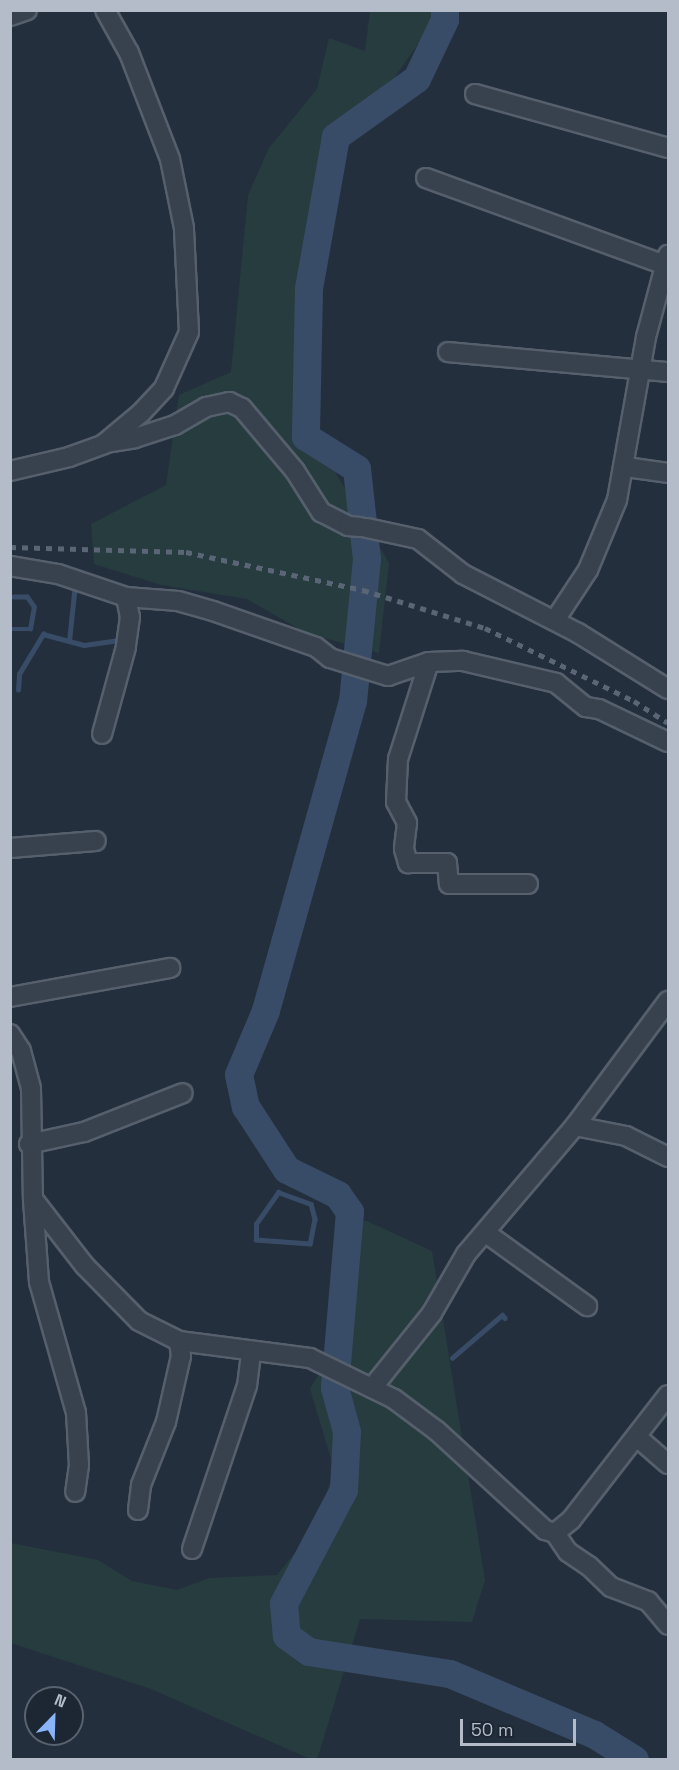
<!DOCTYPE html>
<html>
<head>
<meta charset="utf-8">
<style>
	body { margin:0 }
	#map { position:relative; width:679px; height:1770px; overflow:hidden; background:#242f3e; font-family:"Space Grotesk",sans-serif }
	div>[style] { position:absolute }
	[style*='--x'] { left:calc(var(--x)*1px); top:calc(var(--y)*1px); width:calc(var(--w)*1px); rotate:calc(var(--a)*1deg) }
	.green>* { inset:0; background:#263c3f }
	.stream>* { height:4.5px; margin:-2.25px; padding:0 2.25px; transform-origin:2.25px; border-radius:2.25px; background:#394c67 }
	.river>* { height:28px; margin:-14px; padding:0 14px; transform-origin:14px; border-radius:14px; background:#394c67 }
	.roads { filter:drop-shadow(2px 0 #565f6c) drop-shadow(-2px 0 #565f6c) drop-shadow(0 2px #565f6c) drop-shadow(0 -2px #565f6c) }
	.minor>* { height:18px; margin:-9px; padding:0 9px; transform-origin:9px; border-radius:9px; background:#38414e }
	.rail>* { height:4.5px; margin-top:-2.25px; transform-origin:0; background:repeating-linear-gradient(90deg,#5a6575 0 6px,transparent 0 12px) }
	span { translate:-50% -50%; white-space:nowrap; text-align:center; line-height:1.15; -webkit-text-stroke:4.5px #1d2633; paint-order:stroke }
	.frame { position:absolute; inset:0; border:12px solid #b4bcc9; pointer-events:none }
	.north { position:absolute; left:24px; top:1686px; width:60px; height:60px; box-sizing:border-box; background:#1d2633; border:2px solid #59626f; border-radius:50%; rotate:23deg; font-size:16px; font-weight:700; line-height:24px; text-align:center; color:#b4bcc9 }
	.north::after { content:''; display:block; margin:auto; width:21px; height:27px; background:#8ab4f8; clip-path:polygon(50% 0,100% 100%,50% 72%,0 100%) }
	.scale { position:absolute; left:460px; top:1719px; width:116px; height:27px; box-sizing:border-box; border:3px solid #b4bcc9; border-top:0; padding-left:8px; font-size:18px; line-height:21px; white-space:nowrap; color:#b4bcc9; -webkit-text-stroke:4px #1d2633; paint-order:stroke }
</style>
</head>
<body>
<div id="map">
	<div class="green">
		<div style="clip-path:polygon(370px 11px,441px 11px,321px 183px,315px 438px,389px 563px,379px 653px,306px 633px,247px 599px,161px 585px,94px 564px,91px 524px,166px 485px,179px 395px,231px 372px,248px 195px,269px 148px,317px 89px,329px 38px,365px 51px)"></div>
		<div style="clip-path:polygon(342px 1218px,367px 1221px,432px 1251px,485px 1580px,472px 1622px,360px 1619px,317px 1760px,310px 1759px,151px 1689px,11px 1643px,11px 1543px,98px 1560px,132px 1581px,177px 1590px,209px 1578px,277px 1575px,316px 1527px,334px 1469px,310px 1389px,337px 1343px,334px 1297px)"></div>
	</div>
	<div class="stream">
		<div style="--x:10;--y:629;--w:20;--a:0"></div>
		<div style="--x:30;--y:629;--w:22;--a:-80"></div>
		<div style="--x:34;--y:607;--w:12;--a:-125"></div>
		<div style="--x:27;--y:597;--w:13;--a:180"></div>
		<div style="--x:69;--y:641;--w:57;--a:-84"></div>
		<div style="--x:18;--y:690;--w:16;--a:-86"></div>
		<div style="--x:19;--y:674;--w:47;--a:-59"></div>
		<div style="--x:43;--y:634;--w:42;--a:15"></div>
		<div style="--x:84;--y:645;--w:37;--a:-8"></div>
		<div style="--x:278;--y:1192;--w:35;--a:20"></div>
		<div style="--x:311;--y:1204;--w:16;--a:75"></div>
		<div style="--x:315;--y:1219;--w:25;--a:101"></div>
		<div style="--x:310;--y:1244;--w:54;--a:-175.8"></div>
		<div style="--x:256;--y:1240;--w:16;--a:-90"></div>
		<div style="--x:256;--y:1224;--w:39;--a:-55"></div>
		<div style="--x:452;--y:1358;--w:66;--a:-40.7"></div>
		<div style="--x:502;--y:1315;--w:4;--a:45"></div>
	</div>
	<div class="river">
		<div style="--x:445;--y:10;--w:10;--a:90"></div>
		<div style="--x:445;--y:20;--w:65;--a:115.4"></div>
		<div style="--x:417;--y:79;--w:100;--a:144.4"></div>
		<div style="--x:336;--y:137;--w:154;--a:100.1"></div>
		<div style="--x:309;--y:289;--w:148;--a:91.2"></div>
		<div style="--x:306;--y:437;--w:60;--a:32.1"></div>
		<div style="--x:357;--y:469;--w:91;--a:83.7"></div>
		<div style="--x:367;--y:559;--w:143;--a:95.6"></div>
		<div style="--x:353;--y:701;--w:322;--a:105.7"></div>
		<div style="--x:266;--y:1011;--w:69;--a:112.9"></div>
		<div style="--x:239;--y:1075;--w:33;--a:78"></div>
		<div style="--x:246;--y:1107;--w:75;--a:56.9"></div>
		<div style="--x:287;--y:1170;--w:57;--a:26.1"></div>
		<div style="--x:338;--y:1195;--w:21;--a:55"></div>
		<div style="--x:350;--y:1212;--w:177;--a:94.9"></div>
		<div style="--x:335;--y:1388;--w:46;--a:74.7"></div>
		<div style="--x:347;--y:1432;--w:58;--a:93"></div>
		<div style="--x:344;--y:1490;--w:129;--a:117.8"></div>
		<div style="--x:284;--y:1604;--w:32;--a:85"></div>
		<div style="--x:287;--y:1636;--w:27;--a:36"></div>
		<div style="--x:309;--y:1652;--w:143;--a:8.9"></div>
		<div style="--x:450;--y:1674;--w:157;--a:22.8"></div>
		<div style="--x:595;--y:1735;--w:47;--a:32"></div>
	</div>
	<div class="roads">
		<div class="minor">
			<div style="--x:10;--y:16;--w:18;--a:-19"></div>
			<div style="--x:475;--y:94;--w:200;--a:15.6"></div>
			<div style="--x:426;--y:178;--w:254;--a:20"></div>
			<div style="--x:448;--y:352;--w:221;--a:5.2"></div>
			<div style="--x:105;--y:443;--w:30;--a:-9"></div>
			<div style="--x:135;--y:438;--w:42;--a:-18"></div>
			<div style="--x:175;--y:425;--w:36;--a:-30"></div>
			<div style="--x:206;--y:407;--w:24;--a:-12"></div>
			<div style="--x:229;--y:402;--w:14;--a:25"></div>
			<div style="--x:242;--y:408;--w:82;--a:49.9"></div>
			<div style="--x:295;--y:471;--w:49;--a:57.6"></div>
			<div style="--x:321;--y:512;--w:30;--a:27"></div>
			<div style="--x:348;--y:526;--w:12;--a:5"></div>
			<div style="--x:626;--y:467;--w:42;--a:8.1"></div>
			<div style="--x:10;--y:471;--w:61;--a:-13.3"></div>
			<div style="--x:69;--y:457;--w:37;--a:-20"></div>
			<div style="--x:104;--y:444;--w:48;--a:-40"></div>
			<div style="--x:141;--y:413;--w:34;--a:-47"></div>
			<div style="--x:164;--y:388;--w:61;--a:-65.9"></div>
			<div style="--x:189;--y:332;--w:104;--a:-92.8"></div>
			<div style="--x:184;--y:228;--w:70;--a:-101.5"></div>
			<div style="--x:170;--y:159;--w:114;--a:-111.1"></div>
			<div style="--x:129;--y:53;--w:49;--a:-119.2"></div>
			<div style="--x:367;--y:528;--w:52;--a:12.2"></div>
			<div style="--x:418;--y:539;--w:57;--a:37.9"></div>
			<div style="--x:463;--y:574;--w:129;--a:27.2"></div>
			<div style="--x:578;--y:633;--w:106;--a:31.9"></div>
			<div style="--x:10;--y:566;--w:49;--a:9.5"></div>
			<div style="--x:58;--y:574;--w:72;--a:18.7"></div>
			<div style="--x:126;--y:597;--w:20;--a:79"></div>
			<div style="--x:130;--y:617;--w:30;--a:98"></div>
			<div style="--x:126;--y:647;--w:90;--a:105.4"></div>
			<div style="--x:126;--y:597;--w:52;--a:4.4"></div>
			<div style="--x:178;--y:601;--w:36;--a:16"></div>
			<div style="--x:213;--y:611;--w:109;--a:19.3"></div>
			<div style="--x:316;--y:647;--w:18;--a:38"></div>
			<div style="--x:330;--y:658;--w:61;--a:17.2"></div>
			<div style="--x:388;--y:676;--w:43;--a:-18.9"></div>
			<div style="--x:429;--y:662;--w:34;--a:-2"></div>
			<div style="--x:463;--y:661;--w:96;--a:13.3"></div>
			<div style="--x:556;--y:683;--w:38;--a:39"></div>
			<div style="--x:586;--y:707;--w:13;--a:9"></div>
			<div style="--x:599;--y:709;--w:76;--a:25.6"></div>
			<div style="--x:555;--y:620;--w:60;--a:-56.6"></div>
			<div style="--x:588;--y:570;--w:76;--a:-67.5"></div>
			<div style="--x:617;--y:500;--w:166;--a:-79.9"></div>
			<div style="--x:646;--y:337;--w:85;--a:-75"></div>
			<div style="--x:429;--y:662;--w:102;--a:107.7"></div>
			<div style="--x:398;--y:759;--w:43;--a:92.7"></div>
			<div style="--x:396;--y:802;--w:24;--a:62"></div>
			<div style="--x:407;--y:823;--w:26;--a:97"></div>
			<div style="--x:404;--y:849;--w:15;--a:74"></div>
			<div style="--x:408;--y:863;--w:39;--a:0"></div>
			<div style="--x:447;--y:863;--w:21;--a:85"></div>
			<div style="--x:449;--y:884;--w:79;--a:0"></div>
			<div style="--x:10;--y:848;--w:86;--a:-4.7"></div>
			<div style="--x:10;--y:997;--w:163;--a:-10.3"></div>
			<div style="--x:10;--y:1034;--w:20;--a:57"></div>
			<div style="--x:21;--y:1051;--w:39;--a:75"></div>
			<div style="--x:31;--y:1089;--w:110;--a:89"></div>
			<div style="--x:33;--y:1199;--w:85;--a:52.2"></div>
			<div style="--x:85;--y:1266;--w:77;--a:45.5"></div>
			<div style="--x:139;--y:1321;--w:45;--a:26.6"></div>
			<div style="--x:179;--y:1341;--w:132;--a:7.4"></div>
			<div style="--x:310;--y:1358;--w:93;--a:26"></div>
			<div style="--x:394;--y:1399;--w:54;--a:36.7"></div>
			<div style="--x:437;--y:1431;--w:147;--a:42.5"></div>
			<div style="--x:545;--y:1530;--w:10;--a:17"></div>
			<div style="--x:555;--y:1533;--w:23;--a:56"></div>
			<div style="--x:568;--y:1552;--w:25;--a:34"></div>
			<div style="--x:589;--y:1566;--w:30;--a:44"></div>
			<div style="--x:611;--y:1587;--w:40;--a:21"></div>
			<div style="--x:648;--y:1601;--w:31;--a:50"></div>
			<div style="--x:575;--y:1126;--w:52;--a:11.1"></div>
			<div style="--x:626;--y:1136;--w:47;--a:26.6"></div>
			<div style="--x:29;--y:1144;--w:56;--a:-12.3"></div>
			<div style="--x:84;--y:1132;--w:106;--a:-21.5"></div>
			<div style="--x:33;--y:1200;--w:82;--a:85.8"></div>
			<div style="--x:39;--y:1282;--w:136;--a:74.2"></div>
			<div style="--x:76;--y:1413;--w:52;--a:86.7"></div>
			<div style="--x:79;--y:1465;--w:27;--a:98"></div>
			<div style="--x:486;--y:1233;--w:125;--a:35.9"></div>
			<div style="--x:372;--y:1388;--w:96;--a:-51.3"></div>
			<div style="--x:432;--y:1313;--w:68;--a:-60"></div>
			<div style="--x:466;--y:1254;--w:168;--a:-49.6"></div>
			<div style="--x:575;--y:1126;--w:156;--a:-53.4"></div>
			<div style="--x:637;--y:1437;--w:41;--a:41.1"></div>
			<div style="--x:138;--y:1510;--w:25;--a:-83"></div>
			<div style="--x:141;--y:1485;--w:68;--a:-68.4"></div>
			<div style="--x:166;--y:1422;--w:68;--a:-77.2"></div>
			<div style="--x:181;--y:1356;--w:15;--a:-98"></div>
			<div style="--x:555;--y:1533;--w:21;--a:-39"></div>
			<div style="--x:571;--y:1520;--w:158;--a:-52.2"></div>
			<div style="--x:192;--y:1549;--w:172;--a:-71.4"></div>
			<div style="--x:247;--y:1386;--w:35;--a:-83"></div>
		</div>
	</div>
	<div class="rail">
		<div style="--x:10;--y:547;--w:176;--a:1.6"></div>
		<div style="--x:186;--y:552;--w:181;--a:12.1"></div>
		<div style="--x:363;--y:590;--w:128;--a:17.3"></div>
		<div style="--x:485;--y:628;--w:166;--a:26.1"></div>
		<div style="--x:634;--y:701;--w:40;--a:32.9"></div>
	</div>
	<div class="frame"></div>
	<div class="north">N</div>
	<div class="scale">50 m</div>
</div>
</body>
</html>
